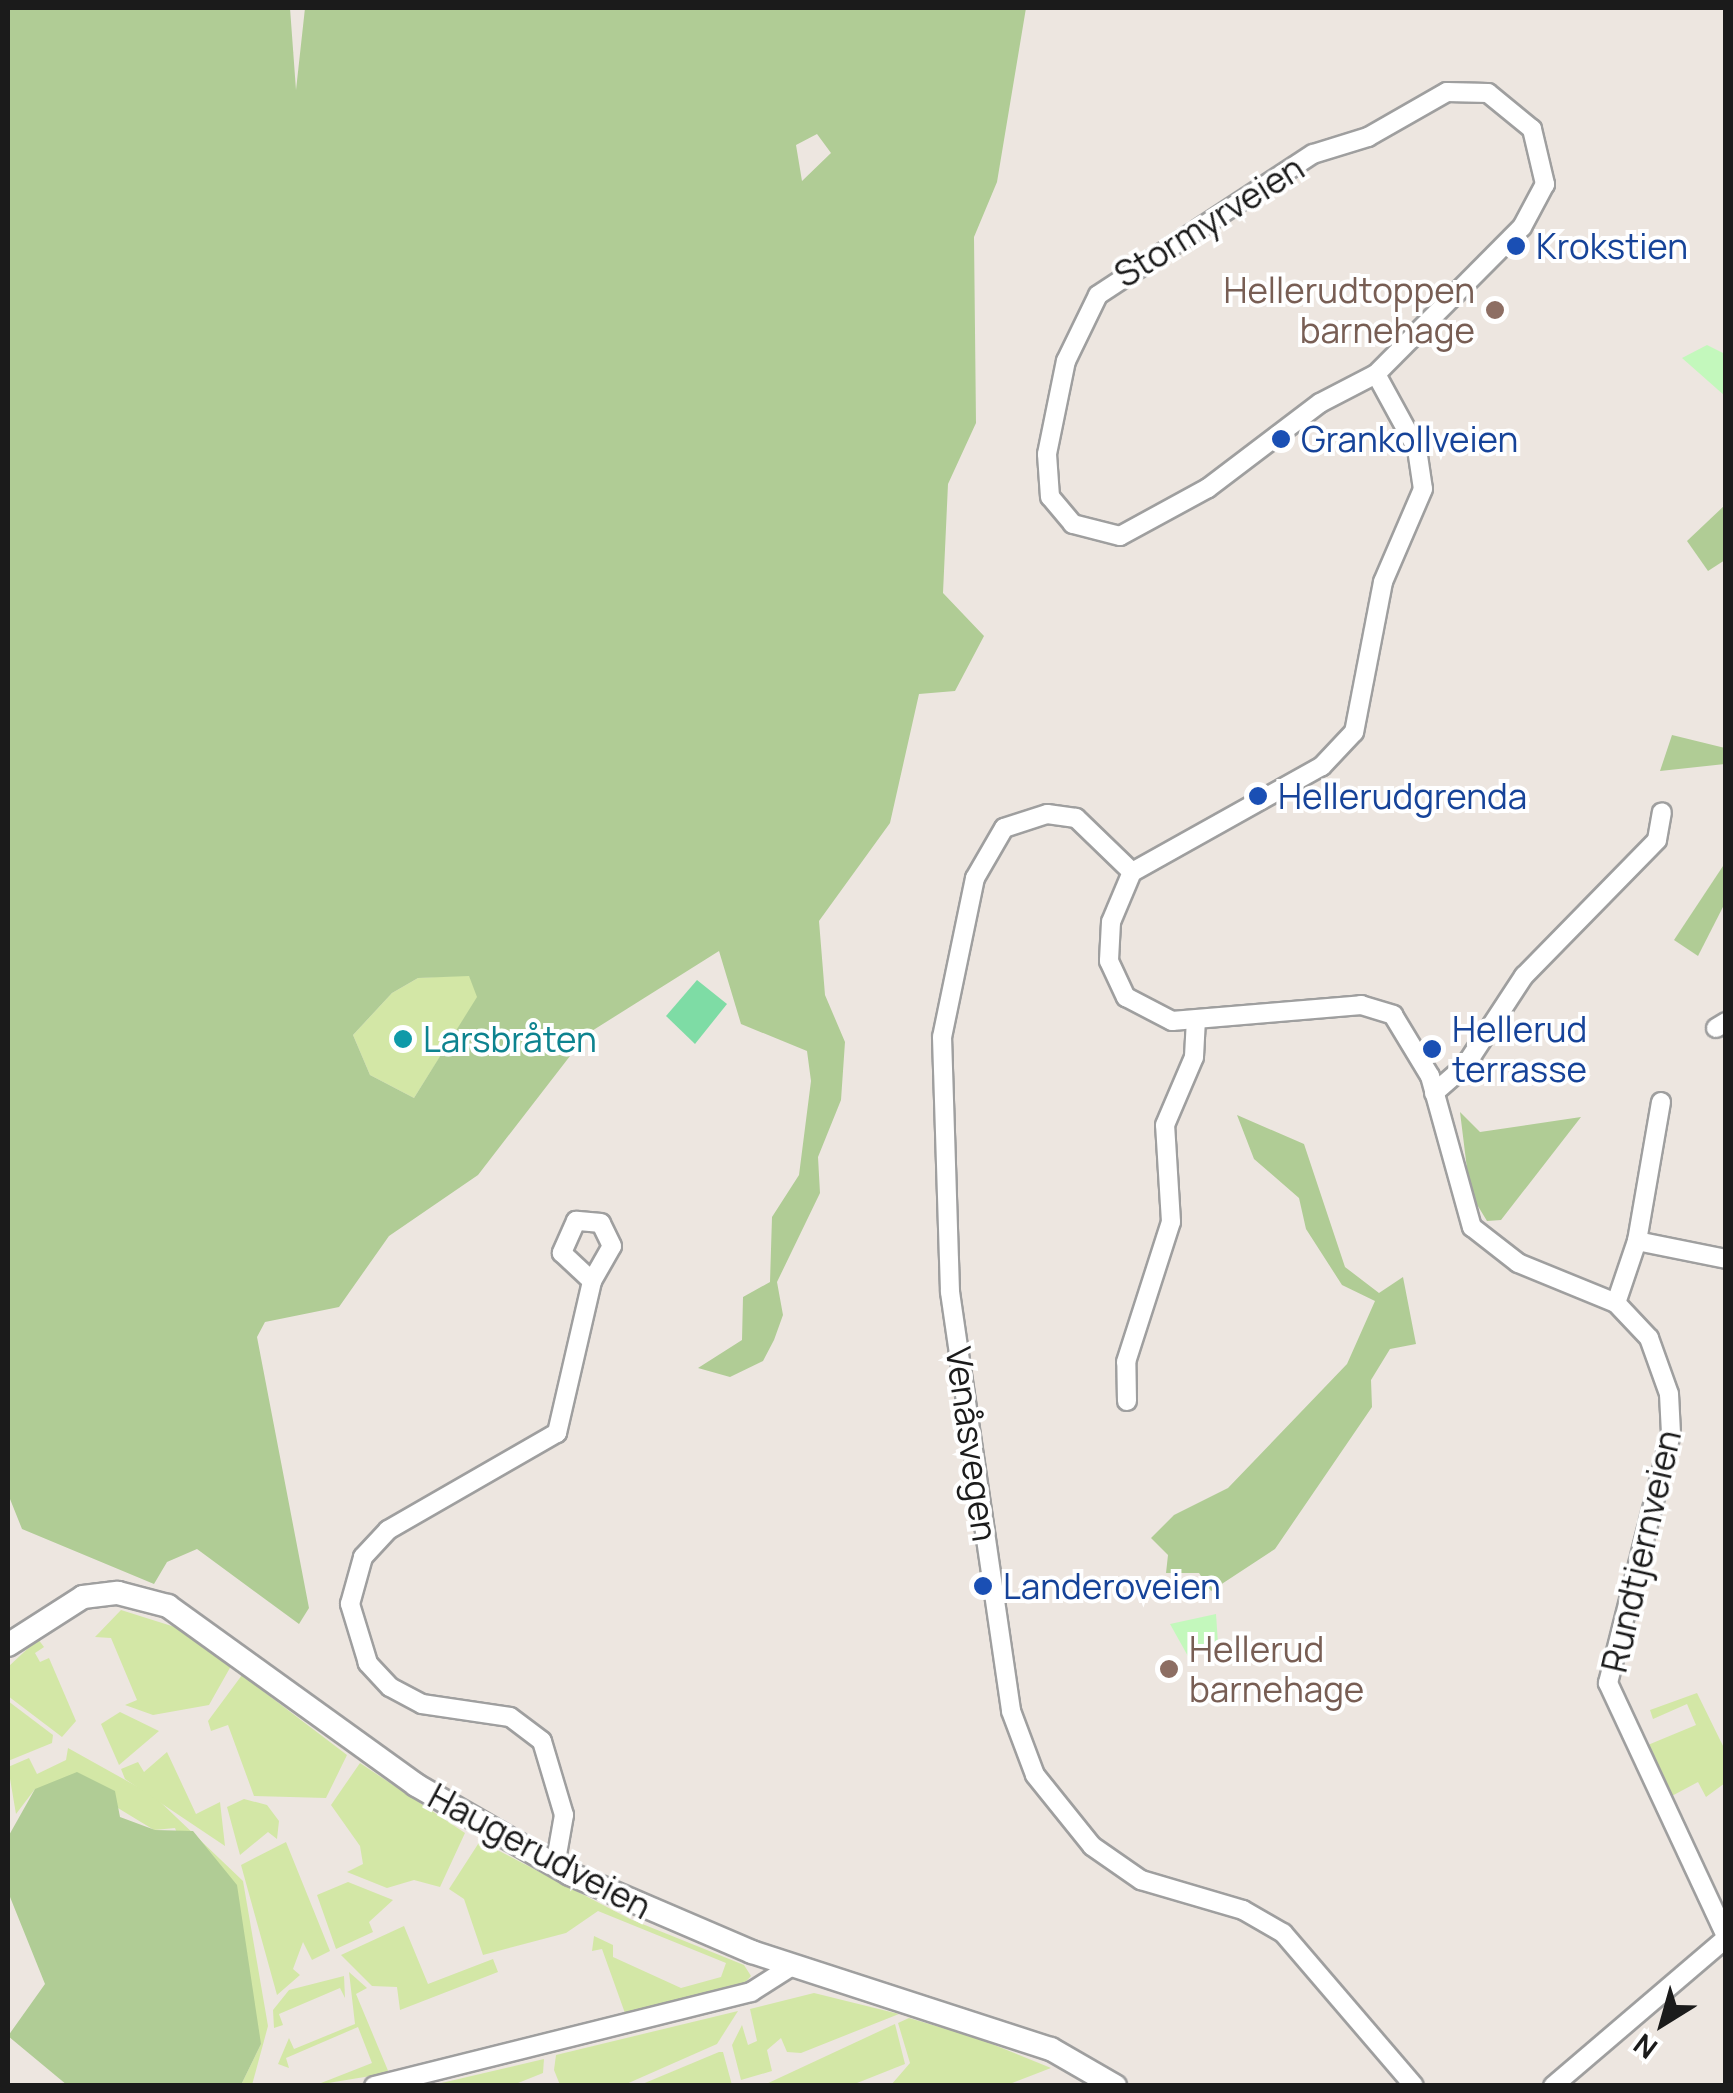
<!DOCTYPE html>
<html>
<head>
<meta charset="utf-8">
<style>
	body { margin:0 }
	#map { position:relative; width:1733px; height:2093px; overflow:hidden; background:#ede6e0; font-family:Manrope,sans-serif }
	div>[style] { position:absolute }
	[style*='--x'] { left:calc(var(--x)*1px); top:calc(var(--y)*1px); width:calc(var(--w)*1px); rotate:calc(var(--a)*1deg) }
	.grass>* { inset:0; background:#d3e7a6 }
	.forest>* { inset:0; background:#b0cc95 }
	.park>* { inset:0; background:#c3f8bc }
	.pitch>* { inset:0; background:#7edca5 }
	.roads { filter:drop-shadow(2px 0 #9f9f9f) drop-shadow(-2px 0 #9f9f9f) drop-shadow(0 2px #9f9f9f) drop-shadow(0 -2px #9f9f9f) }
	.minor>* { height:18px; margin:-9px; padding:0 9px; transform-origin:9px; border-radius:9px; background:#fff }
	.tertiary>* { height:22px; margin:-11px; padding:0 11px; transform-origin:11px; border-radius:11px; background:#fff }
	.dots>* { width:28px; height:28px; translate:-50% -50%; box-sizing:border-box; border:5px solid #fff; border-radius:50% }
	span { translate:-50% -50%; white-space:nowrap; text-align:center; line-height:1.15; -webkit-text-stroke:8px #fff; paint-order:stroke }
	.street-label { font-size:35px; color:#1b1b1b }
	.transit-label { font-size:35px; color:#164399 }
	.left { translate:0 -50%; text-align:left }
	.education-label { font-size:35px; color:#785e54 }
	.right { translate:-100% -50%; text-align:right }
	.culture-label { font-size:35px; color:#0d838f }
	.frame { position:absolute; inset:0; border:10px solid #1b1b1b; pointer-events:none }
	.north { position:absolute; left:1613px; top:1973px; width:100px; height:100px; -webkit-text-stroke:8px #fff; paint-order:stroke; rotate:217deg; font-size:28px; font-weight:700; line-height:40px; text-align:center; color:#1b1b1b }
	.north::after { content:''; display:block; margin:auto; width:35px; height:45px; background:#1b1b1b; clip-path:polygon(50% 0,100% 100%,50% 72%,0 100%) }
</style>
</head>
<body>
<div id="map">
	<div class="grass">
		<div style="clip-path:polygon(469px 975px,478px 997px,414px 1098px,370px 1075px,353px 1035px,392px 993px,418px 978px)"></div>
		<div style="clip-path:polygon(121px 1610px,178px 1628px,231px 1666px,209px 1705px,153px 1715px,125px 1705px,137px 1700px,111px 1638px,95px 1637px)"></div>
		<div style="clip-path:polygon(38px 1639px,44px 1647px,35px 1653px,40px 1662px,49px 1658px,76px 1721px,62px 1737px,8px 1696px,8px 1667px)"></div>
		<div style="clip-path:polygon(242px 1675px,347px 1755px,326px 1798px,254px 1796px,228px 1725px,211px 1731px,208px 1721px)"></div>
		<div style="clip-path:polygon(1697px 1693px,1725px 1750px,1725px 1783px,1706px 1797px,1698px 1782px,1668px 1798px,1643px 1747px,1696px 1725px,1687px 1704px,1653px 1719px,1650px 1710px)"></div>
		<div style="clip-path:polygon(8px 1701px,53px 1735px,52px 1743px,8px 1761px)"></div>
		<div style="clip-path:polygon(120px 1712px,159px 1731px,119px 1765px,101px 1724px)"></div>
		<div style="clip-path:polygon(68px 1748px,154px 1796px,243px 1881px,268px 2026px,252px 2085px,241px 2085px,261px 2044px,175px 1828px,154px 1830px,113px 1805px,35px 1789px,16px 1814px,8px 1767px,29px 1758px,37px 1774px,66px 1760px)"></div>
		<div style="clip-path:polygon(167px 1752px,196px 1814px,220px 1802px,225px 1846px,125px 1779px,121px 1769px,138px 1762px,144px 1772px)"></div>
		<div style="clip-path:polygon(360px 1763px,465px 1833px,440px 1887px,414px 1880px,387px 1888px,347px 1872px,363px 1864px,360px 1846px,331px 1805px)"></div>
		<div style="clip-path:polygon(244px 1799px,267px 1805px,279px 1821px,277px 1839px,268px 1832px,240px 1855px,227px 1807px)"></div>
		<div style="clip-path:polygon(480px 1841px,630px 1919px,744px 1965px,751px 1976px,740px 1988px,626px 2016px,602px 1949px,592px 1951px,594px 1936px,613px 1945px,613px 1957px,681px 1988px,721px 1977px,726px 1963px,598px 1911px,566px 1933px,483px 1955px,464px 1899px,449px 1889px)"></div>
		<div style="clip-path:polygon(286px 1842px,330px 1951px,312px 1960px,303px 1942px,293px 1969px,300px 1975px,277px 1995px,241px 1865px)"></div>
		<div style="clip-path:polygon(348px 1882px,393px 1900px,369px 1922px,373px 1932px,336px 1949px,317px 1895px)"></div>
		<div style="clip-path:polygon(404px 1926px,428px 1984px,493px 1959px,498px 1972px,400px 2010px,397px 1987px,372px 1986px,341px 1955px)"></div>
		<div style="clip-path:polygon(349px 1972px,367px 1988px,356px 1994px,389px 2073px,316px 2085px,372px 2063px,358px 2027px,286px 2058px,289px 2068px,278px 2064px,289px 2038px,294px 2049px,355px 2024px)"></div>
		<div style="clip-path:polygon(344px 1976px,345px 1998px,340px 1988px,279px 2014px,283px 2025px,274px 2028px,273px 2010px,289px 1990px)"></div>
		<div style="clip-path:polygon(814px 1993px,899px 2014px,801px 2053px,787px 2052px,781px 2038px,767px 2050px,772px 2071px,741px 2080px,732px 2045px,742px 2025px,748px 2045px,757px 2041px,750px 2009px)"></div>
		<div style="clip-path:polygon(738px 2011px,717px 2044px,624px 2085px,560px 2085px,554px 2070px,556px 2055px)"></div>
		<div style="clip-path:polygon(909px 2018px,977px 2038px,1051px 2068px,1007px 2085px,891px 2085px,910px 2063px,898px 2023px)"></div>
		<div style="clip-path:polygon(895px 2024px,905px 2064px,852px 2085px,764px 2085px)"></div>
		<div style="clip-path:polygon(723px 2052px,732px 2085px,640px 2085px,719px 2052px)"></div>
		<div style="clip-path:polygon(544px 2059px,543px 2073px,513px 2085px,433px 2085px)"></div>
	</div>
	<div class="forest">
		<div style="clip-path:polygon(evenodd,8px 8px,290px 8px,296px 90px,305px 8px,1026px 8px,997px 182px,974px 237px,976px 423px,948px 484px,943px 593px,984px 636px,955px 691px,919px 694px,890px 823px,819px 921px,825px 995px,845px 1042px,841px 1100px,818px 1157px,820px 1193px,777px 1282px,783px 1315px,774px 1340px,763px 1361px,730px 1377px,698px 1368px,742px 1340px,743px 1297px,770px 1282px,772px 1217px,799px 1175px,811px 1081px,807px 1051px,741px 1024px,719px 951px,587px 1034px,478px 1175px,389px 1236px,339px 1307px,265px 1322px,257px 1337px,309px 1608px,299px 1624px,197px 1549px,167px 1562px,154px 1584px,22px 1529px,8px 1494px,8px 8px,817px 134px,831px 153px,802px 181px,796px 145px,817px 134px,8px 8px,469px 976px,477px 997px,414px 1098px,370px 1075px,353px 1035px,392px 993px,418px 978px,469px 976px)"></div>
		<div style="clip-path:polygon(1725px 505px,1725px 560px,1708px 571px,1687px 541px)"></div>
		<div style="clip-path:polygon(1672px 735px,1725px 748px,1725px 764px,1660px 771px)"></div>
		<div style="clip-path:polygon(1725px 863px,1725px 903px,1698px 956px,1674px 940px)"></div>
		<div style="clip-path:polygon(1460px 1112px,1480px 1132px,1581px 1117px,1501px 1220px,1487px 1221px,1470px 1193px)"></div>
		<div style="clip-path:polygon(1237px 1115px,1304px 1144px,1345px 1267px,1379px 1293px,1403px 1277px,1416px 1344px,1390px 1349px,1371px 1380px,1372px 1407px,1275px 1549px,1211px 1591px,1199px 1573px,1166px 1573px,1168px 1555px,1151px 1538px,1174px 1515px,1228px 1488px,1347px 1364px,1375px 1301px,1342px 1285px,1306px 1229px,1299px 1198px,1254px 1159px)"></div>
		<div style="clip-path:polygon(77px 1772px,115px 1791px,120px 1817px,155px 1830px,193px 1831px,237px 1885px,261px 2044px,241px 2085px,67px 2085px,8px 2036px,45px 1984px,8px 1892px,8px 1837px,35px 1789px)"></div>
	</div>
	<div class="park">
		<div style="clip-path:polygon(1707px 345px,1725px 354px,1725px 396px,1682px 358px)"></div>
		<div style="clip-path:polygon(1216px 1614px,1218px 1643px,1189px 1658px,1170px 1624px)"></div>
	</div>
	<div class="pitch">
		<div style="clip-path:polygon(697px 980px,727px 1004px,695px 1044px,666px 1016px)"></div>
	</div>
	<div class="roads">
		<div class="minor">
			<div style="--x:1447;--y:92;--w:41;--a:1.4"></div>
			<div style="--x:1488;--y:93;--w:57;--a:39.3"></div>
			<div style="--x:1532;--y:129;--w:57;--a:76.7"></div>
			<div style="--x:1545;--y:184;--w:49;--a:118.1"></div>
			<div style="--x:1522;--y:227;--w:207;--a:134.8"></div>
			<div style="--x:1376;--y:374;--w:63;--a:152.6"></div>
			<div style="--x:1320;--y:403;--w:141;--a:142.8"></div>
			<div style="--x:1208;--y:488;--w:100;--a:151.4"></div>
			<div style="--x:1120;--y:536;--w:49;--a:-165.7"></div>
			<div style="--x:1073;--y:524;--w:35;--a:-130"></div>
			<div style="--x:1050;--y:497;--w:43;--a:-94"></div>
			<div style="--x:1047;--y:454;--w:95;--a:-78.5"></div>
			<div style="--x:1066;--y:361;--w:73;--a:-64.1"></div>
			<div style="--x:1098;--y:295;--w:257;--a:-33.3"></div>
			<div style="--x:1313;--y:154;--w:58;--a:-17.2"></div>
			<div style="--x:1368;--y:137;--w:91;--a:-29.7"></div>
			<div style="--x:1376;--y:374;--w:85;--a:61.3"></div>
			<div style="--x:1417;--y:449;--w:40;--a:81.5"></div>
			<div style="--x:1423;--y:489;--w:101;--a:113.3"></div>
			<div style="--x:1383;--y:582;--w:153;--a:100.9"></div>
			<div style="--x:1354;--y:732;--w:47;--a:133.3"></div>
			<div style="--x:1322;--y:766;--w:218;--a:150.8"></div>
			<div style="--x:1132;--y:872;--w:54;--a:112.8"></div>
			<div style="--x:1111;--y:922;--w:39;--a:93"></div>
			<div style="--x:1109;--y:961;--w:40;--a:65"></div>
			<div style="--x:1126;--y:997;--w:52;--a:27.6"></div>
			<div style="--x:1172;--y:1021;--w:190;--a:-4.8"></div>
			<div style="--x:1361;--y:1005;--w:34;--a:17"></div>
			<div style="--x:1393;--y:1015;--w:71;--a:58.8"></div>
			<div style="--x:1430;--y:1076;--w:157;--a:74.5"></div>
			<div style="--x:1472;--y:1227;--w:58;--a:38"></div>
			<div style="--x:1518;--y:1263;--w:106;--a:22.2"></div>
			<div style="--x:1616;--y:1303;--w:48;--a:46.7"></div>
			<div style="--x:1649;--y:1338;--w:59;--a:70.3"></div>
			<div style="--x:1669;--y:1394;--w:40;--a:87.1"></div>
			<div style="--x:1671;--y:1434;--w:257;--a:104.2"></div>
			<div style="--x:1608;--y:1683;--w:279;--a:65"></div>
			<div style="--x:1132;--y:872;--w:78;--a:-136"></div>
			<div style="--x:1076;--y:818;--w:29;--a:-172"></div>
			<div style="--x:1047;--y:814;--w:45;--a:162"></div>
			<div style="--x:1004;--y:828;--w:58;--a:120.1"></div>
			<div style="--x:975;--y:878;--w:162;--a:101.7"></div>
			<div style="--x:942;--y:1037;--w:255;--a:88.2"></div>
			<div style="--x:950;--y:1292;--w:423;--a:81.7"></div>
			<div style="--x:1011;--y:1711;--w:68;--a:69.4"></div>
			<div style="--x:1035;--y:1775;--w:91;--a:51.2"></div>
			<div style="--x:1092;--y:1846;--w:60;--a:34.8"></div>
			<div style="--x:1141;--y:1880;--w:106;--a:16.4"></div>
			<div style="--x:1243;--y:1910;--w:46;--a:29.9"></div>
			<div style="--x:1283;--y:1933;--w:201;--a:49.4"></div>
			<div style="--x:1716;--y:1028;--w:12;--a:-31"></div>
			<div style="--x:1434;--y:1093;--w:41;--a:-41.1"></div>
			<div style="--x:1465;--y:1066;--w:108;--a:-56.8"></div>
			<div style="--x:1524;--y:976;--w:190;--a:-45.6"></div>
			<div style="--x:1657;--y:840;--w:28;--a:-80"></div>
			<div style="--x:1637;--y:1241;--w:141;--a:-80.2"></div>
			<div style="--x:1616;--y:1303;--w:65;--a:-71.3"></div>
			<div style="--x:1637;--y:1241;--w:91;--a:11.4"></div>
			<div style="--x:1127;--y:1401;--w:39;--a:-91"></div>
			<div style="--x:1126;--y:1362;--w:147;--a:-72.2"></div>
			<div style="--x:1171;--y:1222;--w:97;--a:-93.5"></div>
			<div style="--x:1165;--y:1125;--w:74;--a:-66.9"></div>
			<div style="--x:1194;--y:1057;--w:35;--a:-87"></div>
			<div style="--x:555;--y:1866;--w:52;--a:-80"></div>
			<div style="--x:564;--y:1815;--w:77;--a:-106.6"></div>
			<div style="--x:542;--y:1741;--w:40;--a:-143"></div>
			<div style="--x:510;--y:1717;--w:89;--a:-171.6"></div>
			<div style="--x:422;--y:1704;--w:36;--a:-152"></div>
			<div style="--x:390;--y:1687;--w:33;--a:-133"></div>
			<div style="--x:368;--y:1663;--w:62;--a:-107"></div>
			<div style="--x:350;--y:1604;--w:49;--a:-74.5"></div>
			<div style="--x:363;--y:1557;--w:37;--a:-47"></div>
			<div style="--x:388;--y:1530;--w:195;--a:-29.9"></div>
			<div style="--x:557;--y:1433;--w:156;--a:-77"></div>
			<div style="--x:592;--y:1281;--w:40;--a:-60.3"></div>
			<div style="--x:612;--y:1246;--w:25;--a:-116"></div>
			<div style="--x:601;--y:1223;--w:25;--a:-175"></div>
			<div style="--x:576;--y:1221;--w:35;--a:114"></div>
			<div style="--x:562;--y:1253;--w:41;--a:43"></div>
			<div style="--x:374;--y:2086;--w:389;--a:-14"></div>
			<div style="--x:751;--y:1992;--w:49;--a:-32.4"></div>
			<div style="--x:1553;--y:2086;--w:228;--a:-40.5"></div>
		</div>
		<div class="tertiary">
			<div style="--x:8;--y:1645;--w:89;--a:-32.6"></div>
			<div style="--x:83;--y:1597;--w:35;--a:-7"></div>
			<div style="--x:118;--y:1593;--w:52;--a:14.6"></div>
			<div style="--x:168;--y:1606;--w:306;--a:35.8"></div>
			<div style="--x:416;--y:1785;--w:178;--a:30"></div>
			<div style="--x:570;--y:1874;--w:198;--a:23.2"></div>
			<div style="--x:752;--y:1952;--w:314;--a:18"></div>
			<div style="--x:1051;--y:2049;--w:74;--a:30"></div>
		</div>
	</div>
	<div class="dots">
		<div style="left:1516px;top:246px;background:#1a4fb4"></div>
		<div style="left:1495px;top:310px;background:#8d6e63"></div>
		<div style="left:1281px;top:439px;background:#1a4fb4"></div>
		<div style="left:1258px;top:796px;background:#1a4fb4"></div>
		<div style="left:403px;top:1039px;background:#0f9aa8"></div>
		<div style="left:1432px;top:1049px;background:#1a4fb4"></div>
		<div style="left:983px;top:1586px;background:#1a4fb4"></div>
		<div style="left:1169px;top:1669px;background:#8d6e63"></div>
	</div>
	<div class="street-label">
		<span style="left:1209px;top:221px;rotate:-32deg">Stormyrveien</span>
		<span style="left:972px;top:1444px;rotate:82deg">Venåsvegen</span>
		<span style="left:1641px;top:1551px;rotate:-77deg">Rundtjernveien</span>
		<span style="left:540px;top:1851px;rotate:28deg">Haugerudveien</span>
	</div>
	<div class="transit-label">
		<span class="left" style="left:1536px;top:246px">Krokstien</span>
		<span class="left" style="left:1301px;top:439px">Grankollveien</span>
		<span class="left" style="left:1278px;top:796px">Hellerudgrenda</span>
		<span class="left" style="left:1452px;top:1049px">Hellerud<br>terrasse</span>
		<span class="left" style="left:1003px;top:1586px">Landeroveien</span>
	</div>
	<div class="education-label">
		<span class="right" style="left:1475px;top:310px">Hellerudtoppen<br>barnehage</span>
		<span class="left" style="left:1189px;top:1669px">Hellerud<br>barnehage</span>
	</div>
	<div class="culture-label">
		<span class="left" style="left:423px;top:1039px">Larsbråten</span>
	</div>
	<div class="frame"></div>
	<div class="north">N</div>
</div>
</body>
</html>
